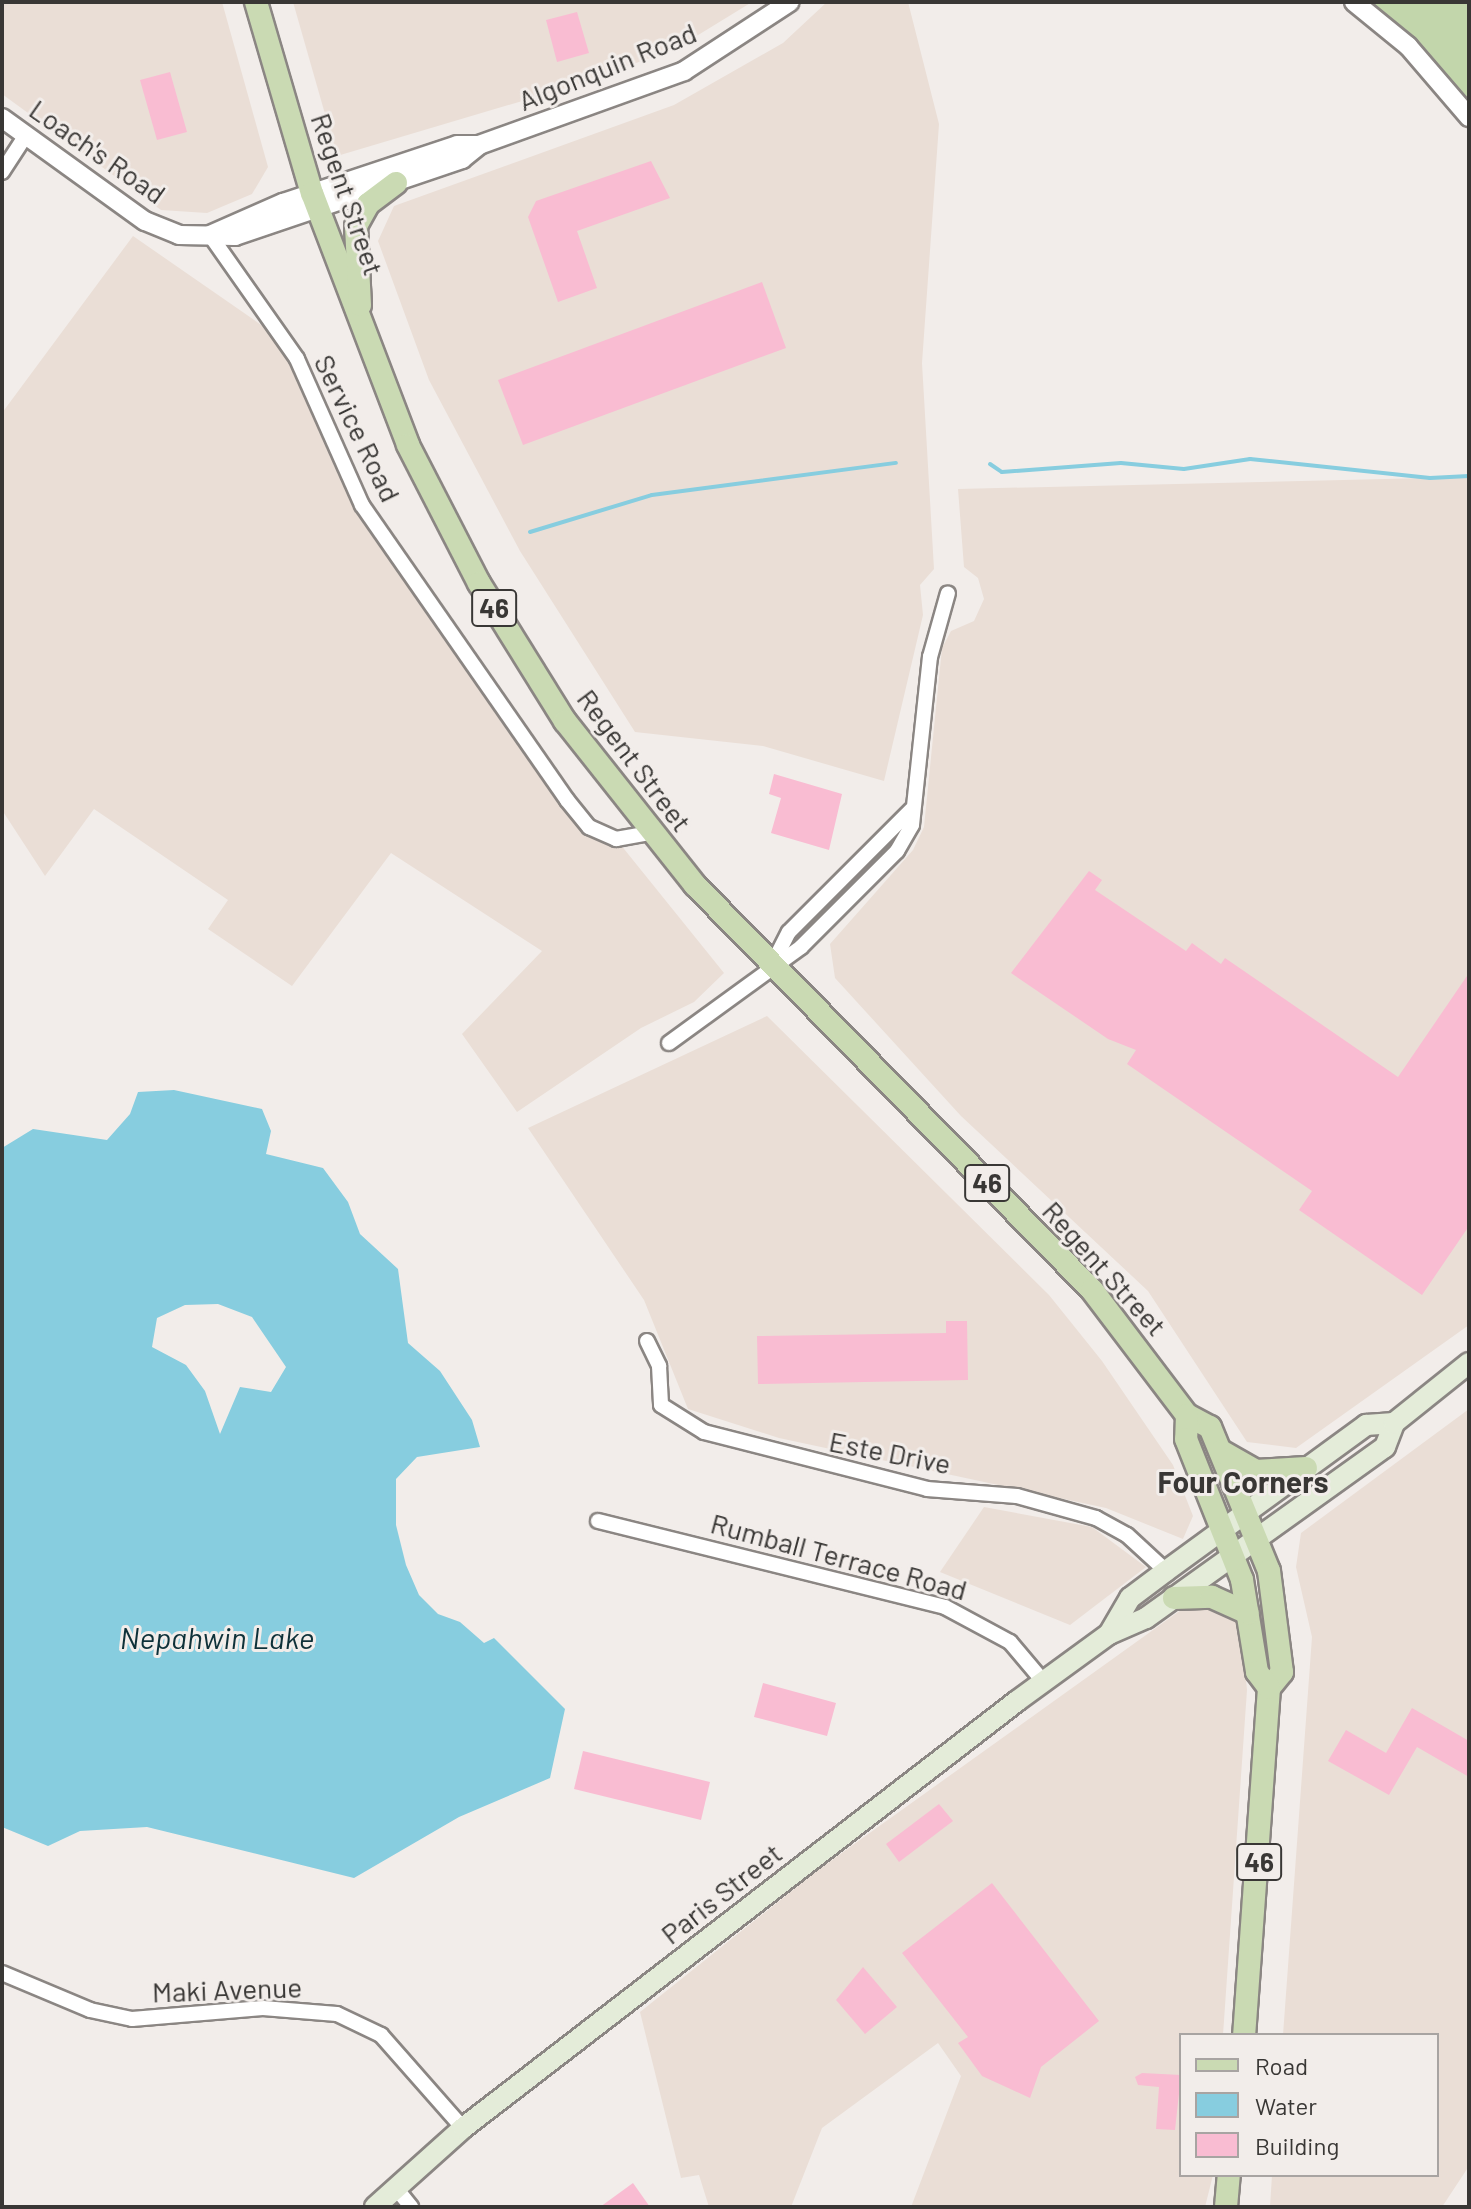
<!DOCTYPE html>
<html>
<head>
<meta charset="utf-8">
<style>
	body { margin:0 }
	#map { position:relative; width:1471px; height:2209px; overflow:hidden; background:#f2edea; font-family:Barlow,sans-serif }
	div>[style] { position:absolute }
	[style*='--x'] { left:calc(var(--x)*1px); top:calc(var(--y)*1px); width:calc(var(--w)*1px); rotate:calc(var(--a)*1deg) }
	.built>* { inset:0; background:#eaded6 }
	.green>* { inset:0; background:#c2d6ab }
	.water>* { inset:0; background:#87cddf }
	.stream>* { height:4px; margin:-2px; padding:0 2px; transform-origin:2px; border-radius:2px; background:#87cddf }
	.building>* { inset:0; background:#f9bcd2 }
	.roads { filter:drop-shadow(2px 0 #8b8683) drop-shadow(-2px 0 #8b8683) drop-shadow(0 2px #8b8683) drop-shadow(0 -2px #8b8683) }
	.minor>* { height:14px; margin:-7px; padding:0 7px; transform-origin:7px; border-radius:7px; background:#fff }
	.tertiary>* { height:18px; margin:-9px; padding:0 9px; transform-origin:9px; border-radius:9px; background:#fff }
	.secondary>* { height:20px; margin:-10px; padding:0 10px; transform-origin:10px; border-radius:10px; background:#e4ecd9 }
	.primary>* { height:22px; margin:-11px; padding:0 11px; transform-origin:11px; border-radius:11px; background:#cadab3 }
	span { translate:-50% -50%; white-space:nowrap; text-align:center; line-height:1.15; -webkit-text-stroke:6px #f2edea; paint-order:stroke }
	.shield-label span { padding:2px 6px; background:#f2edea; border:2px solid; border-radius:6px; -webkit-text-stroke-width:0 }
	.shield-label { font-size:26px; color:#393735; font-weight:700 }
	.street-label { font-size:28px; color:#393735 }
	.neighbourhood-label { font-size:30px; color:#393735; font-weight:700 }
	.water-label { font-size:30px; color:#0e3139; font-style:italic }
	.frame { position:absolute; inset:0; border:4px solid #393735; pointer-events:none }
	.legend { position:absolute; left:1179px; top:2033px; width:260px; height:144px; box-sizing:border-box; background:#f2edea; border:2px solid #a8a4a2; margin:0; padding:10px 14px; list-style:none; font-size:24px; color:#393735 }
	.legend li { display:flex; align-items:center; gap:16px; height:40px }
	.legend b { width:40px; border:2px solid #a8a4a2 }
</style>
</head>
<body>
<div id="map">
	<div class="built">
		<div style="clip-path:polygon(2px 2px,222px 2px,268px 167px,252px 194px,207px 213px,161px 210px,2px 94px)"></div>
		<div style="clip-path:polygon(293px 2px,752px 2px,677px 48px,576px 85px,337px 156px)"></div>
		<div style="clip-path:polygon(827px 2px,908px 2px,939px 124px,922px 363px,934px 569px,920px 585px,923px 615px,884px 781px,763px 746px,635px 732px,520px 551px,429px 380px,378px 241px,394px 206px,674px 105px,783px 43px)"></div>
		<div style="clip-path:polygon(133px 236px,283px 340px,363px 505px,589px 827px,616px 839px,724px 973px,694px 1002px,641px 1028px,517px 1112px,462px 1034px,542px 951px,391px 853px,292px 986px,208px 929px,228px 900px,94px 809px,45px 876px,2px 810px,2px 413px)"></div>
		<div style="clip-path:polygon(1469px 477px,1469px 1325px,1296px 1448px,1247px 1442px,1148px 1291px,961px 1116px,835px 978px,830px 944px,913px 850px,924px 827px,942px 648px,951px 631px,974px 621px,984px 599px,978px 578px,964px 567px,958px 489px)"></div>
		<div style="clip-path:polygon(767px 1016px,1049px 1295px,1102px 1361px,1173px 1465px,1193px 1516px,1183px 1539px,1106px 1508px,779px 1438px,688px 1409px,644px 1300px,528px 1128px)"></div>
		<div style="clip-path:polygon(1469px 1409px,1469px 2166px,1442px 2207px,1270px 2207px,1272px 2175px,1437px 2175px,1437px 2035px,1283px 2035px,1312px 1637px,1296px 1567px,1301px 1533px)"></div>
		<div style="clip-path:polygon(984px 1507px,1092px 1527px,1146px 1567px,1070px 1625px,940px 1572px)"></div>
		<div style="clip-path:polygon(1199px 1597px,1239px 1606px,1247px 1690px,1223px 2035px,1181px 2035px,1181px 2175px,1213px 2175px,1205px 2207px,911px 2207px,961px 2076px,938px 2043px,822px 2128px,791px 2207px,709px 2207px,699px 2175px,681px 2178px,640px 2012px,818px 1870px)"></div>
	</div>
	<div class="green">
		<div style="clip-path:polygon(1354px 2px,1469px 2px,1469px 116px)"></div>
	</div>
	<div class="water">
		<div style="clip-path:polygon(evenodd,174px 1090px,262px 1109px,271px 1131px,266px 1154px,323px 1168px,348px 1202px,360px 1234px,398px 1269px,408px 1343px,440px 1371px,472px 1420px,480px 1447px,417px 1457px,396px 1479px,396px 1525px,406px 1565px,419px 1595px,438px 1614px,460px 1622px,484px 1643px,494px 1638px,565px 1709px,550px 1778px,459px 1817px,354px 1878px,147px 1827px,80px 1831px,48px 1846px,2px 1827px,2px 1148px,33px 1129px,107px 1140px,130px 1114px,138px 1092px,174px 1090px,218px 1304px,252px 1317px,286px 1367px,271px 1392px,240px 1387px,220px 1434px,205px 1391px,186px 1365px,152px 1347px,157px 1318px,185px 1305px,218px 1304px)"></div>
	</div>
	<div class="stream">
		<div style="--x:990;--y:464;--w:14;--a:34"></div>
		<div style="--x:1002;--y:472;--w:119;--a:-4.3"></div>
		<div style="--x:1121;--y:463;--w:63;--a:5.4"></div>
		<div style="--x:1184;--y:469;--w:67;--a:-8.6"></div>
		<div style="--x:1250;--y:459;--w:181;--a:6"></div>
		<div style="--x:1430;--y:478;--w:39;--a:-3"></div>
		<div style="--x:530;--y:532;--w:127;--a:-16.9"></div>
		<div style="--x:652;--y:495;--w:246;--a:-7.5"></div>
	</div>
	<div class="building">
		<div style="clip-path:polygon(577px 12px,589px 53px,557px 62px,546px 20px)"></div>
		<div style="clip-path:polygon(170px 72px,187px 132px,157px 140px,140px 80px)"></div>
		<div style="clip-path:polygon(651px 161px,670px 198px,577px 231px,597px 288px,558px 302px,528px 217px,536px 201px)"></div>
		<div style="clip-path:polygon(762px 282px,786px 348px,523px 445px,498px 380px)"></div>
		<div style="clip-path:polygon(774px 774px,842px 794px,829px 850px,771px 833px,781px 798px,769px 794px)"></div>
		<div style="clip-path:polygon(1089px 871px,1102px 880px,1095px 890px,1186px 951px,1192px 943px,1221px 964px,1225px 958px,1398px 1077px,1469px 973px,1469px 1226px,1422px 1295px,1299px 1210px,1312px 1191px,1127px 1064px,1136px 1050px,1108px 1039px,1011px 973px)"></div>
		<div style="clip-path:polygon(946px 1321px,967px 1321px,968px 1380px,758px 1384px,757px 1336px,946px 1333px)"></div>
		<div style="clip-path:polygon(763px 1683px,836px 1703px,827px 1736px,754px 1717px)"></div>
		<div style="clip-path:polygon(1412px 1708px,1469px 1741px,1469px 1777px,1417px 1747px,1389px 1795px,1328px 1761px,1346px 1730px,1386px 1753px)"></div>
		<div style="clip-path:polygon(583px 1751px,710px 1782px,701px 1820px,574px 1789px)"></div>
		<div style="clip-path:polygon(939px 1804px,953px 1821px,899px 1862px,886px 1844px)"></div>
		<div style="clip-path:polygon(992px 1883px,1099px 2021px,1041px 2067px,1030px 2098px,982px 2076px,958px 2043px,968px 2037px,902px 1953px)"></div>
		<div style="clip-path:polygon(863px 1967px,897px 2007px,865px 2034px,836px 2000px)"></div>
		<div style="clip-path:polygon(1142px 2073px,1181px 2075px,1175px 2130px,1156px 2129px,1159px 2087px,1138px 2085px,1135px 2077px)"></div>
		<div style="clip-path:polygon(633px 2183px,650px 2207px,600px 2207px)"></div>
	</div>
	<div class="roads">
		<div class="minor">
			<div style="--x:2;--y:172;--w:44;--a:-57"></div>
			<div style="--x:210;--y:235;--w:151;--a:54.9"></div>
			<div style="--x:297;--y:359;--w:160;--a:66"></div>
			<div style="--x:362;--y:505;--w:359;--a:55.2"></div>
			<div style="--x:567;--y:800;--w:35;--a:51"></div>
			<div style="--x:589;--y:827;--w:30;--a:24"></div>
			<div style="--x:616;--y:839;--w:35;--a:-10"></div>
			<div style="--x:772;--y:965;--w:37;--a:-63"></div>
			<div style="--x:789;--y:932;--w:173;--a:-45"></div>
			<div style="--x:669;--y:1043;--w:163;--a:-36"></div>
			<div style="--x:801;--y:947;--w:136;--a:-45"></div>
			<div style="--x:897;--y:851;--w:30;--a:-60"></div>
			<div style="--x:912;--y:825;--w:169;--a:-83.9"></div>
			<div style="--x:930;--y:657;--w:66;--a:-74.3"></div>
			<div style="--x:647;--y:1341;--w:28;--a:64"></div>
			<div style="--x:659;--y:1366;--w:39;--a:87"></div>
			<div style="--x:661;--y:1405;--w:51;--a:32.1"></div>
			<div style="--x:704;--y:1432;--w:230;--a:14.3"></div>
			<div style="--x:927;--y:1489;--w:90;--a:4.4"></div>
			<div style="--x:1017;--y:1496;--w:82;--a:15.6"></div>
			<div style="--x:1096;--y:1518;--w:35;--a:29"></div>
			<div style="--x:1127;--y:1535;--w:53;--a:42.7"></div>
			<div style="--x:598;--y:1521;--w:357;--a:13.9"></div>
			<div style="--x:945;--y:1607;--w:74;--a:28.3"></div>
			<div style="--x:1010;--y:1642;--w:51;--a:49.8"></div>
			<div style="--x:2;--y:1973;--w:95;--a:22.8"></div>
			<div style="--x:90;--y:2010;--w:43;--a:12.1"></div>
			<div style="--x:132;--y:2019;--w:131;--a:-4.8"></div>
			<div style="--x:263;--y:2008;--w:74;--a:4.6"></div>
			<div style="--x:337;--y:2014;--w:49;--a:25.5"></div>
			<div style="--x:381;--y:2035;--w:124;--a:48.6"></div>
			<div style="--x:395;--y:2187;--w:26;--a:51"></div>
		</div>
		<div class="tertiary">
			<div style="--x:1354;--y:2;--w:70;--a:39.2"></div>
			<div style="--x:1408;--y:46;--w:94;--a:49.3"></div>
			<div style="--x:2;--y:118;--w:176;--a:35.8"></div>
			<div style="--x:145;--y:221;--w:37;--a:22"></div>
			<div style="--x:179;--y:235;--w:56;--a:1"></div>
			<div style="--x:235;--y:236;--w:240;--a:-18.7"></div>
			<div style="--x:462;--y:159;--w:22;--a:-39"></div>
			<div style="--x:210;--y:235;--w:80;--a:-23.7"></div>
			<div style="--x:283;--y:203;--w:183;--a:-18.4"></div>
			<div style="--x:457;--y:145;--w:22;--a:0"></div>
			<div style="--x:479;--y:145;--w:218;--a:-19.8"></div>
			<div style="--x:684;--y:71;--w:126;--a:-33.1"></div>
		</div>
		<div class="secondary">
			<div style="--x:1109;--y:1634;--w:42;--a:-59.7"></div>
			<div style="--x:1130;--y:1598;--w:45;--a:-36.9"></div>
			<div style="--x:1166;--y:1571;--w:248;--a:-36.1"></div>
			<div style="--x:1366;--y:1425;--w:28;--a:-4"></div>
			<div style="--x:375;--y:2207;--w:118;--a:-41.9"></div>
			<div style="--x:463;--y:2128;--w:699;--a:-37.62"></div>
			<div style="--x:1017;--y:1701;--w:114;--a:-36.1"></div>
			<div style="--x:1109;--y:1634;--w:40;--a:-23.4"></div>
			<div style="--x:1146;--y:1618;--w:294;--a:-35.6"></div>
			<div style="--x:1385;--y:1447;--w:26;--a:-69"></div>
			<div style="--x:1394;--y:1423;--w:96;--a:-38.7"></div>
		</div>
		<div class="primary">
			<div style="--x:256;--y:2;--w:199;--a:73.7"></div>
			<div style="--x:312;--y:193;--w:270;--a:69.1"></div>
			<div style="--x:408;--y:445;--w:155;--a:62.8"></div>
			<div style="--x:479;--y:583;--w:163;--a:58.1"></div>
			<div style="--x:565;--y:721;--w:209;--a:51.6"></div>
			<div style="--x:695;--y:885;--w:567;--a:45.57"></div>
			<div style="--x:1092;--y:1290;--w:157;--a:52.8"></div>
			<div style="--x:1187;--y:1415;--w:26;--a:28"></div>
			<div style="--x:1210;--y:1427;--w:156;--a:67.7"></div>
			<div style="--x:1269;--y:1571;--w:102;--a:82.7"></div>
			<div style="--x:1282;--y:1672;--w:21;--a:129"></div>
			<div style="--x:1269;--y:1688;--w:348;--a:94.1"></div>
			<div style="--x:360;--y:305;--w:79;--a:-92.9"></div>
			<div style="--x:356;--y:226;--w:25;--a:-61"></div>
			<div style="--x:368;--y:204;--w:35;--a:-37"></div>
			<div style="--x:1187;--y:1415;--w:24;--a:92"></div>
			<div style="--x:1186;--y:1439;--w:152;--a:68.3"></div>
			<div style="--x:1242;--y:1580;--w:93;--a:80.7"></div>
			<div style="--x:1257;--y:1672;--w:20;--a:53"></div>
			<div style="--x:1221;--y:1451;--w:40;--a:29.7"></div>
			<div style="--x:1256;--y:1471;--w:50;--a:-3.4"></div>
			<div style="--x:1174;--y:1598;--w:38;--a:-2"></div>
			<div style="--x:1212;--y:1597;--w:39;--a:24"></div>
			<div style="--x:1226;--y:2207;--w:32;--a:-85"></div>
		</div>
	</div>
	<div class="shield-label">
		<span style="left:494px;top:608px">46</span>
		<span style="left:987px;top:1183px">46</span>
		<span style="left:1259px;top:1862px">46</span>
	</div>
	<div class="street-label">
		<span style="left:607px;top:66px;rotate:-22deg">Algonquin Road</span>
		<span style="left:98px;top:151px;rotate:35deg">Loach's Road</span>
		<span style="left:348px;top:194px;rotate:71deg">Regent Street</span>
		<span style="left:358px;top:428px;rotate:64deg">Service Road</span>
		<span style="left:635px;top:760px;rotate:53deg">Regent Street</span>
		<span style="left:1105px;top:1268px;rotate:48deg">Regent Street</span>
		<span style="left:890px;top:1452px;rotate:11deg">Este Drive</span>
		<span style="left:839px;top:1556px;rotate:15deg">Rumball Terrace Road</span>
		<span style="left:721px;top:1893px;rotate:-38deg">Paris Street</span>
		<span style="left:227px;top:1989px;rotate:-2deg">Maki Avenue</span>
	</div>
	<div class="neighbourhood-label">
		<span style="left:1243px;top:1481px">Four Corners</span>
	</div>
	<div class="water-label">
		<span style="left:217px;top:1637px">Nepahwin Lake</span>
	</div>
	<div class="frame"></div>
	<ul class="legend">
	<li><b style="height:10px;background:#cadab3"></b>Road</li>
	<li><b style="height:22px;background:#87cddf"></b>Water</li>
	<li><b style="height:22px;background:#f9bcd2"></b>Building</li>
	</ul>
</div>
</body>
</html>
